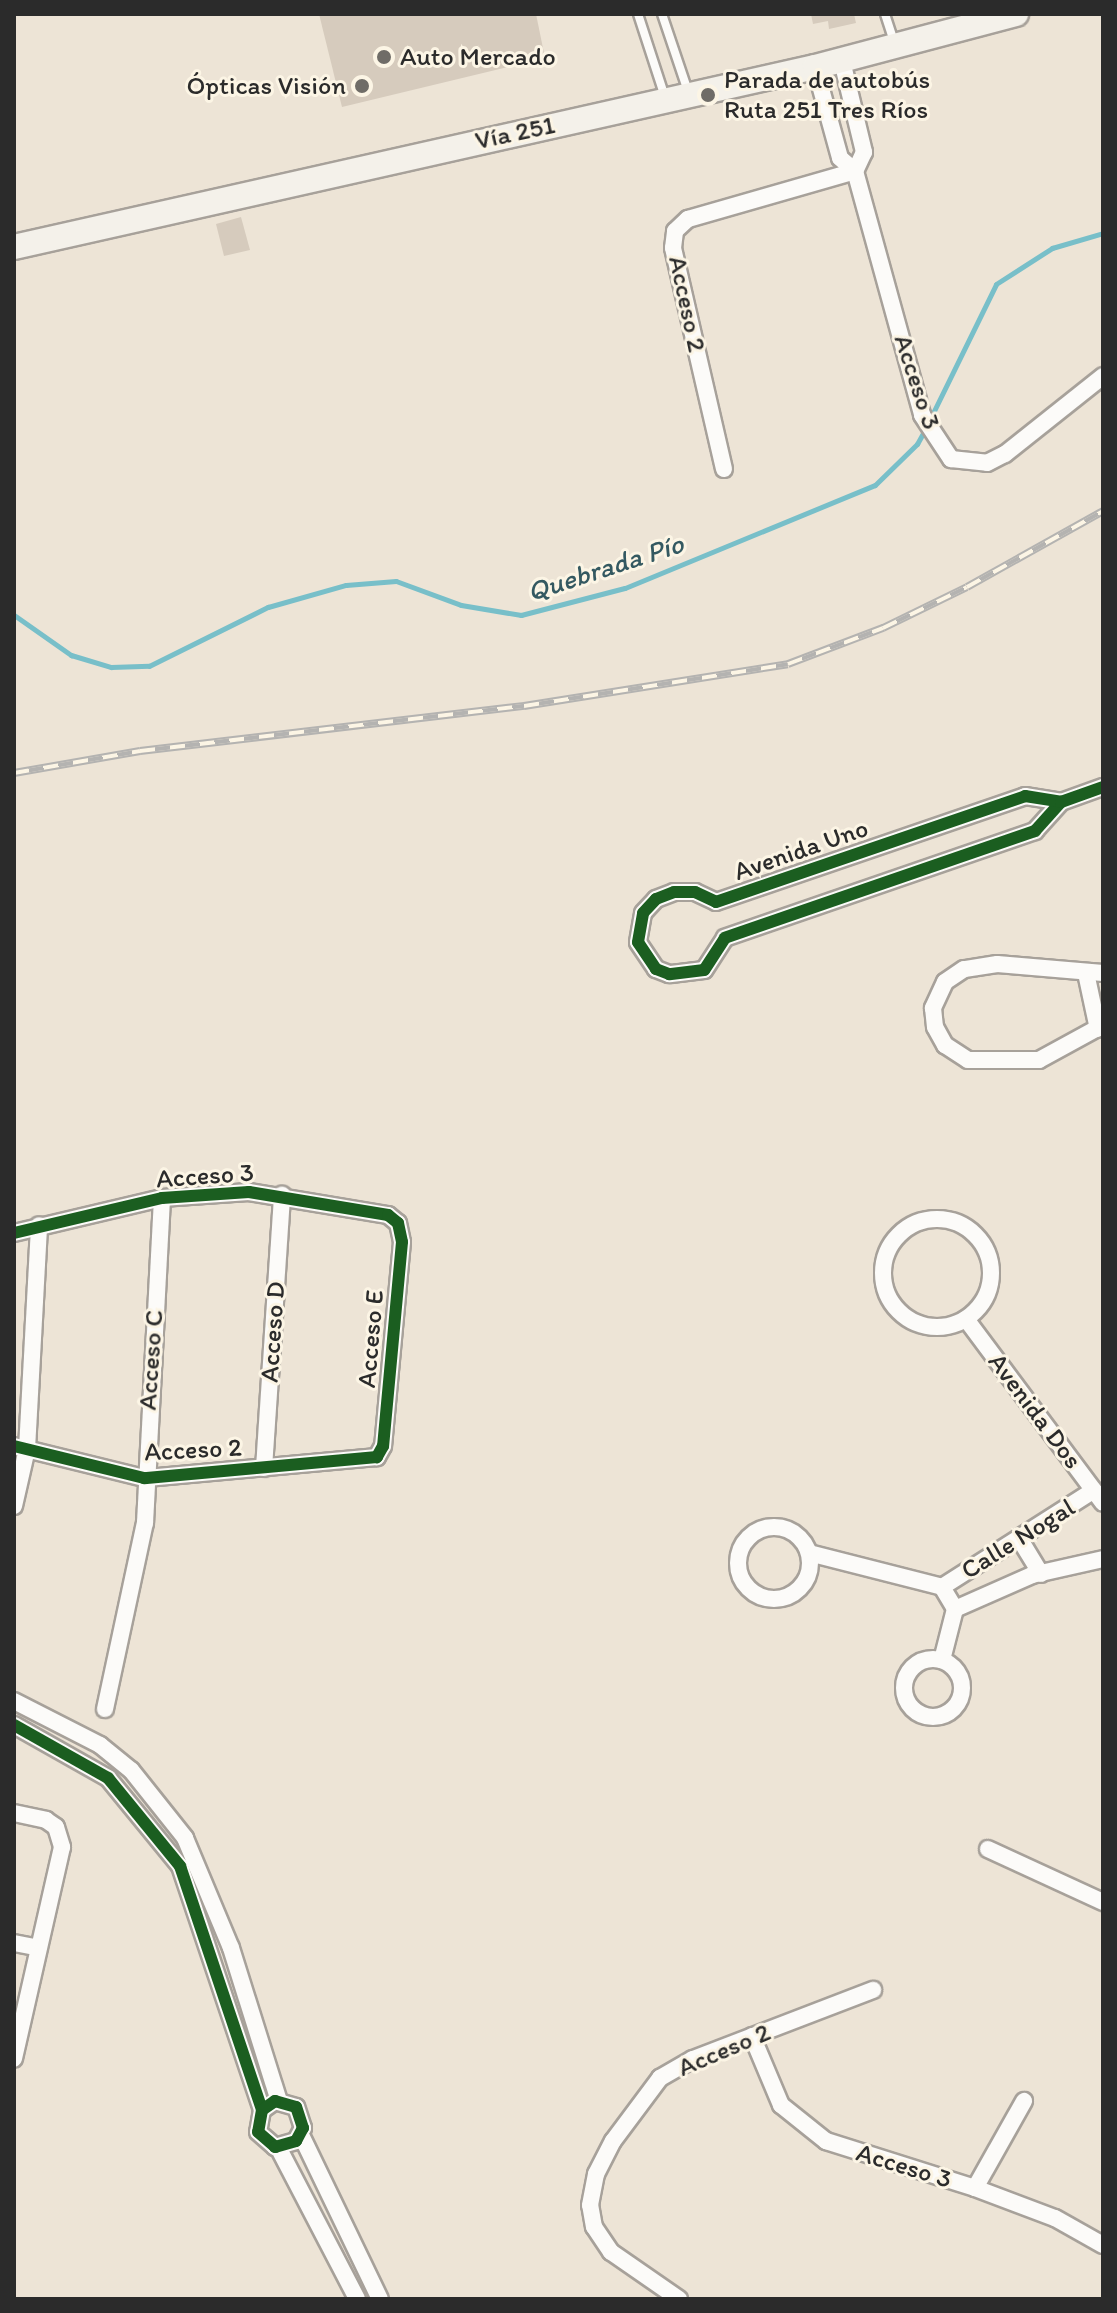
<!DOCTYPE html>
<html>
<head>
<meta charset="utf-8">
<style>
	body { margin:0 }
	#map { position:relative; width:1117px; height:2313px; overflow:hidden; background:#ede4d6; font-family:Itim,sans-serif }
	div>[style] { position:absolute }
	[style*='--x'] { left:calc(var(--x)*1px); top:calc(var(--y)*1px); width:calc(var(--w)*1px); rotate:calc(var(--a)*1deg) }
	.stream>* { height:5px; margin:-2.5px; padding:0 2.5px; transform-origin:2.5px; border-radius:2.5px; background:#78bfc9 }
	.building>* { inset:0; background:#d6cbbd }
	.roads { filter:drop-shadow(2px 0 #a7a19a) drop-shadow(-2px 0 #a7a19a) drop-shadow(0 2px #a7a19a) drop-shadow(0 -2px #a7a19a) }
	.lane>* { height:8px; margin:-4px; padding:0 4px; transform-origin:4px; border-radius:4px; background:#fcfbf9 }
	.street>* { height:16px; margin:-8px; padding:0 8px; transform-origin:8px; border-radius:8px; background:#fcfbf9 }
	.street>.ring { margin:-8px; padding:0; box-sizing:content-box; background:none; border:16px solid #fcfbf9; border-radius:50% }
	.secondary>* { height:24px; margin:-12px; padding:0 12px; transform-origin:12px; border-radius:12px; background:#f4f1ea }
	.rail>* { height:8px; margin-top:-4px; transform-origin:0; background:repeating-linear-gradient(90deg,#fcf5e5 0 15px,#b4b3b1 0 30px); box-sizing:border-box; border-block:2px solid #b4b3b1 }
	.cycleway>* { height:12px; margin:-6px; padding:0 6px; transform-origin:6px; border-radius:6px; background:#1b5e20 }
	.dots>* { width:22px; height:22px; translate:-50% -50%; box-sizing:border-box; border:4px solid #fcf5e5; border-radius:50% }
	span { translate:-50% -50%; white-space:nowrap; text-align:center; line-height:1.15; -webkit-text-stroke:6px #fcf5e5; paint-order:stroke }
	.poi-label { font-size:26px; color:#2b2b2b }
	.left { translate:0 -50%; text-align:left }
	.right { translate:-100% -50%; text-align:right }
	.street-label { font-size:26px; color:#2b2b2b }
	.water-label { font-size:28px; color:#345961; font-style:italic }
	.frame { position:absolute; inset:0; border:16px solid #2b2b2b; pointer-events:none }
</style>
</head>
<body>
<div id="map">
	<div class="stream">
		<div style="--x:930;--y:419;--w:150;--a:-63.9"></div>
		<div style="--x:996;--y:284;--w:67;--a:-32.7"></div>
		<div style="--x:1052;--y:248;--w:53;--a:-16.4"></div>
		<div style="--x:14;--y:615;--w:70;--a:35.1"></div>
		<div style="--x:71;--y:655;--w:42;--a:16.7"></div>
		<div style="--x:111;--y:667;--w:38;--a:-2"></div>
		<div style="--x:149;--y:666;--w:133;--a:-26.4"></div>
		<div style="--x:268;--y:607;--w:81;--a:-15.8"></div>
		<div style="--x:346;--y:585;--w:50;--a:-4.6"></div>
		<div style="--x:396;--y:581;--w:69;--a:20.3"></div>
		<div style="--x:461;--y:605;--w:61;--a:9.5"></div>
		<div style="--x:521;--y:615;--w:107;--a:-14.6"></div>
		<div style="--x:625;--y:588;--w:270;--a:-22.4"></div>
		<div style="--x:875;--y:485;--w:59;--a:-44.3"></div>
		<div style="--x:917;--y:444;--w:18;--a:-61"></div>
	</div>
	<div class="building">
		<div style="clip-path:polygon(319px 14px,536px 14px,545px 58px,342px 107px)"></div>
		<div style="clip-path:polygon(811px 14px,854px 14px,856px 23px,829px 29px,828px 21px,813px 24px)"></div>
		<div style="clip-path:polygon(241px 217px,250px 250px,224px 256px,216px 224px)"></div>
	</div>
	<div class="roads">
		<div class="lane">
			<div style="--x:638;--y:14;--w:87;--a:72"></div>
			<div style="--x:662;--y:14;--w:84;--a:71.4"></div>
			<div style="--x:885;--y:14;--w:29;--a:72"></div>
		</div>
		<div class="street">
			<div style="--x:842;--y:61;--w:94;--a:76.4"></div>
			<div style="--x:864;--y:152;--w:21;--a:115"></div>
			<div style="--x:815;--y:67;--w:94;--a:74.6"></div>
			<div style="--x:840;--y:158;--w:20;--a:41"></div>
			<div style="--x:855;--y:171;--w:253;--a:74.6"></div>
			<div style="--x:922;--y:415;--w:53;--a:56.6"></div>
			<div style="--x:951;--y:459;--w:36;--a:6"></div>
			<div style="--x:987;--y:463;--w:20;--a:-27"></div>
			<div style="--x:1005;--y:454;--w:125;--a:-38.5"></div>
			<div style="--x:724;--y:469;--w:227;--a:-103"></div>
			<div style="--x:673;--y:248;--w:17;--a:-83"></div>
			<div style="--x:675;--y:231;--w:18;--a:-43"></div>
			<div style="--x:688;--y:219;--w:174;--a:-16"></div>
			<div style="--x:1061;--y:802;--w:39;--a:132"></div>
			<div style="--x:1035;--y:831;--w:328;--a:161"></div>
			<div style="--x:725;--y:938;--w:38;--a:123"></div>
			<div style="--x:704;--y:970;--w:35;--a:173"></div>
			<div style="--x:669;--y:974;--w:14;--a:-159"></div>
			<div style="--x:656;--y:969;--w:32;--a:-124"></div>
			<div style="--x:638;--y:942;--w:29;--a:-80"></div>
			<div style="--x:643;--y:913;--w:19;--a:-47"></div>
			<div style="--x:656;--y:899;--w:19;--a:-21"></div>
			<div style="--x:674;--y:892;--w:21;--a:0"></div>
			<div style="--x:695;--y:892;--w:23;--a:25"></div>
			<div style="--x:716;--y:902;--w:327;--a:-18.9"></div>
			<div style="--x:1025;--y:796;--w:36;--a:9"></div>
			<div style="--x:1061;--y:802;--w:45;--a:-19.7"></div>
			<div style="--x:1086;--y:973;--w:57;--a:77.9"></div>
			<div style="--x:1103;--y:973;--w:106;--a:-175.1"></div>
			<div style="--x:997;--y:964;--w:33;--a:171"></div>
			<div style="--x:964;--y:969;--w:23;--a:146"></div>
			<div style="--x:945;--y:982;--w:29;--a:115"></div>
			<div style="--x:933;--y:1008;--w:19;--a:84"></div>
			<div style="--x:935;--y:1027;--w:21;--a:61"></div>
			<div style="--x:945;--y:1045;--w:27;--a:33"></div>
			<div style="--x:968;--y:1060;--w:71;--a:0"></div>
			<div style="--x:1039;--y:1060;--w:73;--a:-28.7"></div>
			<div class="ring" style="left:883px;top:1219px;width:92px;height:92px"></div>
			<div style="--x:14;--y:1233;--w:152;--a:-13.3"></div>
			<div style="--x:162;--y:1198;--w:87;--a:-3.9"></div>
			<div style="--x:249;--y:1192;--w:141;--a:9.4"></div>
			<div style="--x:388;--y:1215;--w:13;--a:39"></div>
			<div style="--x:398;--y:1223;--w:19;--a:78"></div>
			<div style="--x:402;--y:1242;--w:205;--a:95.3"></div>
			<div style="--x:383;--y:1446;--w:13;--a:119"></div>
			<div style="--x:377;--y:1457;--w:234;--a:174.8"></div>
			<div style="--x:144;--y:1478;--w:134;--a:-166.2"></div>
			<div style="--x:966;--y:1319;--w:229;--a:53.3"></div>
			<div style="--x:264;--y:1468;--w:274;--a:-86.2"></div>
			<div style="--x:14;--y:1506;--w:58;--a:-77.2"></div>
			<div style="--x:27;--y:1449;--w:224;--a:-86.9"></div>
			<div class="ring" style="left:738px;top:1527px;width:56px;height:56px"></div>
			<div style="--x:1019;--y:1538;--w:42;--a:58.6"></div>
			<div style="--x:809;--y:1553;--w:137;--a:14.3"></div>
			<div style="--x:942;--y:1587;--w:26;--a:59"></div>
			<div style="--x:955;--y:1609;--w:53;--a:104.3"></div>
			<div style="--x:942;--y:1587;--w:180;--a:-32.5"></div>
			<div style="--x:955;--y:1609;--w:84;--a:-23.8"></div>
			<div style="--x:1032;--y:1575;--w:73;--a:-12.7"></div>
			<div class="ring" style="left:904px;top:1659px;width:42px;height:42px"></div>
			<div style="--x:14;--y:1701;--w:97;--a:27.1"></div>
			<div style="--x:100;--y:1745;--w:40;--a:39"></div>
			<div style="--x:131;--y:1770;--w:87;--a:51.5"></div>
			<div style="--x:185;--y:1838;--w:119;--a:67.3"></div>
			<div style="--x:231;--y:1948;--w:160;--a:72.6"></div>
			<div style="--x:105;--y:1709;--w:190;--a:-77.9"></div>
			<div style="--x:145;--y:1523;--w:325;--a:-87"></div>
			<div style="--x:14;--y:1725;--w:108;--a:29.4"></div>
			<div style="--x:108;--y:1778;--w:114;--a:50.7"></div>
			<div style="--x:180;--y:1866;--w:257;--a:71.4"></div>
			<div style="--x:262;--y:2110;--w:22;--a:100"></div>
			<div style="--x:258;--y:2132;--w:23;--a:41"></div>
			<div style="--x:275;--y:2147;--w:22;--a:-16"></div>
			<div style="--x:296;--y:2141;--w:15;--a:-62"></div>
			<div style="--x:303;--y:2128;--w:22;--a:-108"></div>
			<div style="--x:296;--y:2107;--w:22;--a:-164"></div>
			<div style="--x:275;--y:2101;--w:16;--a:145"></div>
			<div style="--x:14;--y:1813;--w:33;--a:12"></div>
			<div style="--x:46;--y:1820;--w:12;--a:35"></div>
			<div style="--x:56;--y:1827;--w:21;--a:73"></div>
			<div style="--x:62;--y:1847;--w:217;--a:102.8"></div>
			<div style="--x:988;--y:1849;--w:127;--a:24.7"></div>
			<div style="--x:14;--y:1943;--w:25;--a:11"></div>
			<div style="--x:752;--y:2036;--w:75;--a:67.2"></div>
			<div style="--x:781;--y:2105;--w:58;--a:38.7"></div>
			<div style="--x:826;--y:2141;--w:156;--a:17.5"></div>
			<div style="--x:975;--y:2188;--w:85;--a:20.6"></div>
			<div style="--x:1055;--y:2218;--w:55;--a:29.4"></div>
			<div style="--x:301;--y:2135;--w:182;--a:64.3"></div>
			<div style="--x:278;--y:2147;--w:171;--a:62.5"></div>
			<div style="--x:975;--y:2188;--w:100;--a:-60.6"></div>
			<div style="--x:679;--y:2299;--w:83;--a:-145.3"></div>
			<div style="--x:611;--y:2252;--w:30;--a:-124"></div>
			<div style="--x:594;--y:2227;--w:22;--a:-100"></div>
			<div style="--x:590;--y:2205;--w:32;--a:-79"></div>
			<div style="--x:596;--y:2174;--w:37;--a:-63"></div>
			<div style="--x:613;--y:2141;--w:79;--a:-53.3"></div>
			<div style="--x:660;--y:2078;--w:38;--a:-30"></div>
			<div style="--x:693;--y:2059;--w:193;--a:-21"></div>
		</div>
		<div class="secondary">
			<div style="--x:14;--y:247;--w:821;--a:-12.67"></div>
			<div style="--x:815;--y:67;--w:208;--a:-14.8"></div>
		</div>
	</div>
	<div class="rail">
		<div style="--x:14;--y:773;--w:128;--a:-9.9"></div>
		<div style="--x:140;--y:751;--w:387;--a:-6.7"></div>
		<div style="--x:524;--y:706;--w:267;--a:-9"></div>
		<div style="--x:788;--y:664;--w:102;--a:-20.8"></div>
		<div style="--x:883;--y:628;--w:93;--a:-26"></div>
		<div style="--x:967;--y:587;--w:156;--a:-29.2"></div>
	</div>
	<div class="cycleway">
		<div style="--x:1061;--y:802;--w:39;--a:132"></div>
		<div style="--x:1035;--y:831;--w:328;--a:161"></div>
		<div style="--x:725;--y:938;--w:38;--a:123"></div>
		<div style="--x:704;--y:970;--w:35;--a:173"></div>
		<div style="--x:669;--y:974;--w:14;--a:-159"></div>
		<div style="--x:656;--y:969;--w:32;--a:-124"></div>
		<div style="--x:638;--y:942;--w:29;--a:-80"></div>
		<div style="--x:643;--y:913;--w:19;--a:-47"></div>
		<div style="--x:656;--y:899;--w:19;--a:-21"></div>
		<div style="--x:674;--y:892;--w:21;--a:0"></div>
		<div style="--x:695;--y:892;--w:23;--a:25"></div>
		<div style="--x:716;--y:902;--w:327;--a:-18.9"></div>
		<div style="--x:1025;--y:796;--w:36;--a:9"></div>
		<div style="--x:1061;--y:802;--w:45;--a:-19.7"></div>
		<div style="--x:14;--y:1233;--w:152;--a:-13.3"></div>
		<div style="--x:162;--y:1198;--w:87;--a:-3.9"></div>
		<div style="--x:249;--y:1192;--w:141;--a:9.4"></div>
		<div style="--x:388;--y:1215;--w:13;--a:39"></div>
		<div style="--x:398;--y:1223;--w:19;--a:78"></div>
		<div style="--x:402;--y:1242;--w:205;--a:95.3"></div>
		<div style="--x:383;--y:1446;--w:13;--a:119"></div>
		<div style="--x:377;--y:1457;--w:234;--a:174.8"></div>
		<div style="--x:144;--y:1478;--w:134;--a:-166.2"></div>
		<div style="--x:14;--y:1725;--w:108;--a:29.4"></div>
		<div style="--x:108;--y:1778;--w:114;--a:50.7"></div>
		<div style="--x:180;--y:1866;--w:257;--a:71.4"></div>
		<div style="--x:262;--y:2110;--w:22;--a:100"></div>
		<div style="--x:258;--y:2132;--w:23;--a:41"></div>
		<div style="--x:275;--y:2147;--w:22;--a:-16"></div>
		<div style="--x:296;--y:2141;--w:15;--a:-62"></div>
		<div style="--x:303;--y:2128;--w:22;--a:-108"></div>
		<div style="--x:296;--y:2107;--w:22;--a:-164"></div>
		<div style="--x:275;--y:2101;--w:16;--a:145"></div>
	</div>
	<div class="dots">
		<div style="left:384px;top:57px;background:#6f6c67"></div>
		<div style="left:362px;top:86px;background:#6f6c67"></div>
		<div style="left:708px;top:95px;background:#6f6c67"></div>
	</div>
	<div class="poi-label">
		<span class="left" style="left:400px;top:57px">Auto Mercado</span>
		<span class="left" style="left:724px;top:95px">Parada de autobús<br>Ruta 251 Tres Ríos</span>
		<span class="right" style="left:346px;top:86px">Ópticas Visión</span>
	</div>
	<div class="street-label">
		<span style="left:515px;top:133px;rotate:-12deg">Vía 251</span>
		<span style="left:687px;top:304px;rotate:78deg">Acceso 2</span>
		<span style="left:917px;top:382px;rotate:72deg">Acceso 3</span>
		<span style="left:801px;top:850px;rotate:-19deg">Avenida Uno</span>
		<span style="left:205px;top:1176px;rotate:-4deg">Acceso 3</span>
		<span style="left:273px;top:1332px;rotate:-86deg">Acceso D</span>
		<span style="left:371px;top:1339px;rotate:-85deg">Acceso E</span>
		<span style="left:151px;top:1360px;rotate:-86deg">Acceso C</span>
		<span style="left:1035px;top:1411px;rotate:53deg">Avenida Dos</span>
		<span style="left:193px;top:1450px;rotate:-3deg">Acceso 2</span>
		<span style="left:1018px;top:1539px;rotate:-32deg">Calle Nogal</span>
		<span style="left:724px;top:2050px;rotate:-23deg">Acceso 2</span>
		<span style="left:904px;top:2166px;rotate:17deg">Acceso 3</span>
	</div>
	<div class="water-label">
		<span style="left:605px;top:567px;rotate:-18deg">Quebrada Pío</span>
	</div>
	<div class="frame"></div>
</div>
</body>
</html>
